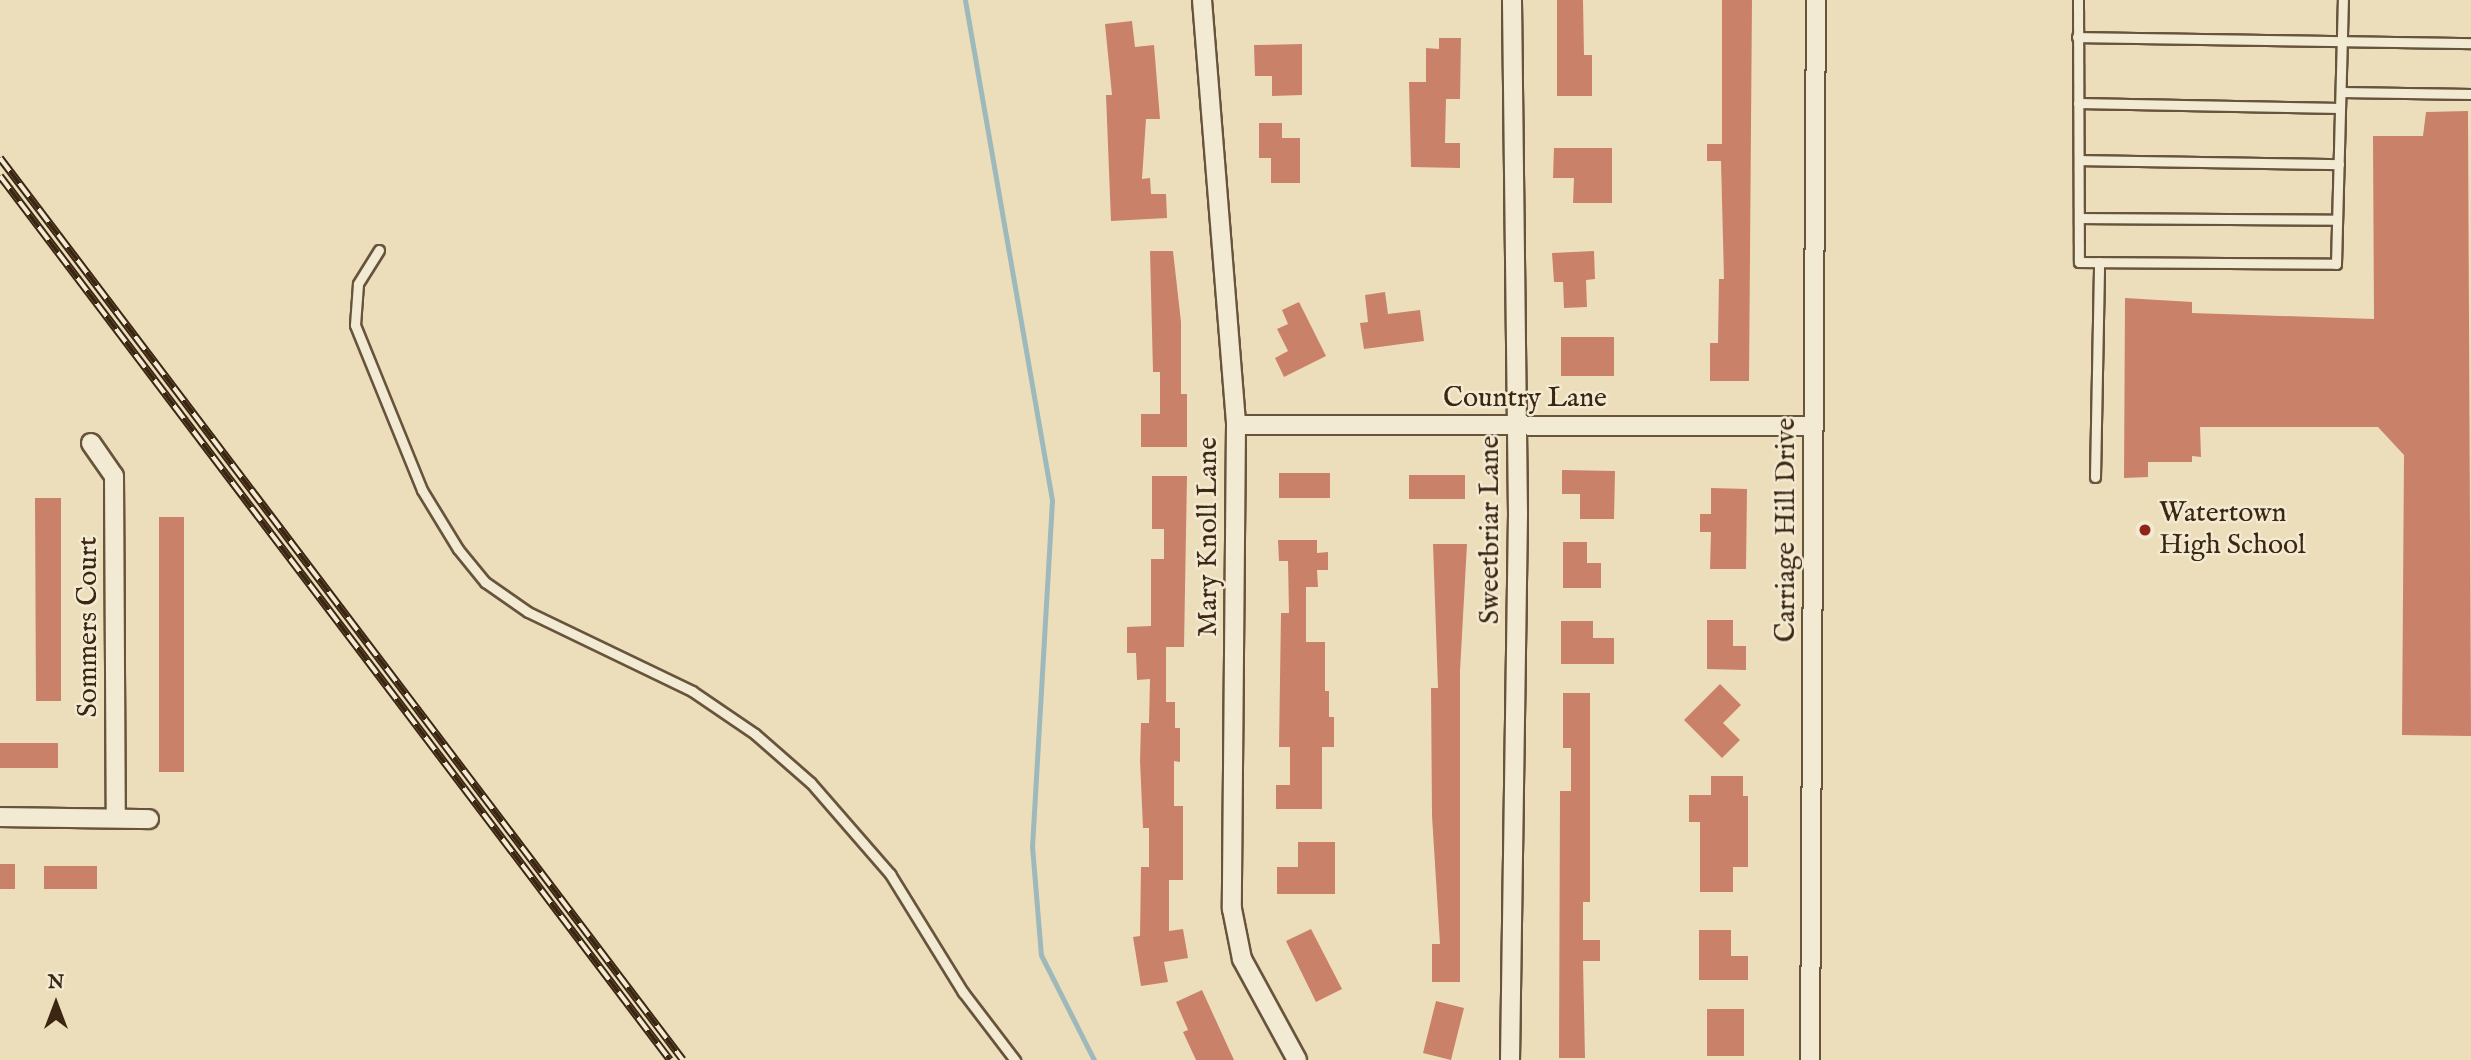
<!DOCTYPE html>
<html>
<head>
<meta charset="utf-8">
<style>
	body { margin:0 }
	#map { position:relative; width:2471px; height:1060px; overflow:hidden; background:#eddebb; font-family:"IM FELL English",serif }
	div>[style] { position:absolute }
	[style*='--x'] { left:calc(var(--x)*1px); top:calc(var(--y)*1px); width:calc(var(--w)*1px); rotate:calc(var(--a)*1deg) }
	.stream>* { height:5px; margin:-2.5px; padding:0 2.5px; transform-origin:2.5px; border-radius:2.5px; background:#9eb9bb }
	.building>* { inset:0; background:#ca8169 }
	.roads { filter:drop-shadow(2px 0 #68543c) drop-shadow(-2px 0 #68543c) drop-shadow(0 2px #68543c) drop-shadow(0 -2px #68543c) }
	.lane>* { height:9px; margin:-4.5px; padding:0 4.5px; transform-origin:4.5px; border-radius:4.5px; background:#f3ead3 }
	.street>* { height:18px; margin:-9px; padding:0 9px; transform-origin:9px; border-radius:9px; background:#f3ead3 }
	.rail>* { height:8px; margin-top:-4px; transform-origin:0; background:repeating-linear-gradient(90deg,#f3ead3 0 16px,#3b2612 0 32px); box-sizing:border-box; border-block:2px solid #3b2612 }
	.dots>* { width:19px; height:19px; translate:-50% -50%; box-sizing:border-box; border:4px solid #f3ead3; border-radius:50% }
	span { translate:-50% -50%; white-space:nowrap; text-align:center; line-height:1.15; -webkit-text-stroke:5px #f3ead3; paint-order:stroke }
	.street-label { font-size:28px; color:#3b2612 }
	.poi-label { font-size:28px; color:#3b2612 }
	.left { translate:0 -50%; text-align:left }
	.north { position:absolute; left:21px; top:969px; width:70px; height:70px; -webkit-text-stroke:5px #f3ead3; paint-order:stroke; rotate:0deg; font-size:19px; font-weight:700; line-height:28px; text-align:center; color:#3b2612 }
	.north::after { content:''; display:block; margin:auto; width:24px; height:32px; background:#3b2612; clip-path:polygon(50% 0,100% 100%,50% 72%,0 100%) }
</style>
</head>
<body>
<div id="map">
	<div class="stream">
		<div style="--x:965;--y:0;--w:508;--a:80.13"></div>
		<div style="--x:1052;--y:500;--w:347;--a:93.3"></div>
		<div style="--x:1032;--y:846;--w:109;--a:85.3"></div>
		<div style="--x:1041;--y:955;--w:118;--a:63.2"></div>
	</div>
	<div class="building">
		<div style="clip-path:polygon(1557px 0,1583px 0,1584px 55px,1592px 55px,1592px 96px,1557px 96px)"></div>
		<div style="clip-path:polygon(1722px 0,1752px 0,1749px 381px,1710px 381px,1710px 343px,1718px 343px,1719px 279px,1724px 279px,1721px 161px,1707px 161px,1707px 144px,1722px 144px)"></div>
		<div style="clip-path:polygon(1132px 21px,1135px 47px,1154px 45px,1160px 119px,1146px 119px,1142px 179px,1150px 178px,1151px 194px,1166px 194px,1167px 218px,1111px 221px,1106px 95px,1112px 95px,1105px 24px)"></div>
		<div style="clip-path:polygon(1439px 38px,1461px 38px,1460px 99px,1446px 99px,1445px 143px,1460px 143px,1460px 168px,1411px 167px,1409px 82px,1426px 82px,1426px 48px,1439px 49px)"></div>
		<div style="clip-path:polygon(1302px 44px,1302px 95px,1272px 96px,1272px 76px,1255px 76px,1254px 45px)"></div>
		<div style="clip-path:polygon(2468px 111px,2471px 736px,2402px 735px,2404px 455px,2378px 427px,2200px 427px,2201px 457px,2192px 456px,2192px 462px,2148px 462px,2148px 477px,2124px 478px,2125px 298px,2192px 302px,2192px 313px,2374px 319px,2373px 136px,2423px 136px,2426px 112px)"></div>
		<div style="clip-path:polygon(1259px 123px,1282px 123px,1282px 138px,1300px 138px,1300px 183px,1271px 183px,1271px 158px,1259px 158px)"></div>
		<div style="clip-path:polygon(1554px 148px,1612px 148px,1612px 203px,1573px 203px,1574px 178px,1553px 178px)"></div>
		<div style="clip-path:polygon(1150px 251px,1173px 251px,1181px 322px,1181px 394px,1187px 394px,1187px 447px,1141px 447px,1141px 414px,1160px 414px,1160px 372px,1153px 372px)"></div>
		<div style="clip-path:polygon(1594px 251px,1595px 279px,1586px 280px,1587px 307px,1564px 308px,1563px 282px,1554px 282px,1552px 253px)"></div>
		<div style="clip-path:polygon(1385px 292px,1388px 314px,1420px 310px,1424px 341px,1364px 349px,1360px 323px,1368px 322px,1365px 295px)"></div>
		<div style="clip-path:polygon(1299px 302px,1326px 356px,1284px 377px,1275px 358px,1288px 351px,1277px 329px,1288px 324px,1282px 310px)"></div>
		<div style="clip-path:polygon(1561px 337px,1614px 337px,1614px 376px,1561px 376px)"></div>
		<div style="clip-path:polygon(1562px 470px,1615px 471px,1614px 519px,1580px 519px,1580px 494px,1562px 494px)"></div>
		<div style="clip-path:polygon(1279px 473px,1330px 473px,1330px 498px,1279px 498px)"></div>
		<div style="clip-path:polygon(1409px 475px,1465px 475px,1465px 499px,1409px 499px)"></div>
		<div style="clip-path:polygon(1152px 476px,1187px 476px,1184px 647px,1166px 647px,1166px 702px,1175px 702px,1175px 728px,1180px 728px,1180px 762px,1174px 761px,1174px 806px,1183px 806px,1183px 880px,1169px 880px,1169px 931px,1183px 929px,1188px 958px,1164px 962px,1168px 982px,1141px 986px,1133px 937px,1140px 936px,1141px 867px,1149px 867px,1149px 828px,1143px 828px,1140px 761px,1141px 723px,1149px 723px,1150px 679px,1137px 680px,1136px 653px,1127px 653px,1127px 627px,1151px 626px,1151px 559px,1164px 559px,1164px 529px,1152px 529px)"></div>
		<div style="clip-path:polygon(1711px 488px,1747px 489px,1746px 569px,1710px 569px,1711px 532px,1700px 532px,1700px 514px,1711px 514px)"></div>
		<div style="clip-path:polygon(35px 498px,61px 498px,61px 701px,36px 701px)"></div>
		<div style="clip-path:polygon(159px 517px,184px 517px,184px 772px,159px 772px)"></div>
		<div style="clip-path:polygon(1278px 540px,1317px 540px,1317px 553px,1328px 552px,1328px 570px,1317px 570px,1318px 587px,1306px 587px,1306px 642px,1325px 642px,1325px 691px,1329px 691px,1329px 717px,1334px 717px,1334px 747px,1322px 747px,1322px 809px,1276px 809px,1276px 785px,1290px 785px,1290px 747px,1279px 747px,1281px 613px,1289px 613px,1288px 561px,1279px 561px)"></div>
		<div style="clip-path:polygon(1563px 542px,1587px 542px,1587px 563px,1601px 563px,1601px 588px,1563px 588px)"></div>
		<div style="clip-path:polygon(1433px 544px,1467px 544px,1460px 671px,1460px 982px,1432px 982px,1432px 944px,1440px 944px,1432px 816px,1431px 688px,1438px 688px)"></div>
		<div style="clip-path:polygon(1707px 620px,1733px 620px,1733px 646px,1746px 646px,1746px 670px,1707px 669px)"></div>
		<div style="clip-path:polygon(1561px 621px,1593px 621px,1593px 638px,1614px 638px,1614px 664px,1561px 664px)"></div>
		<div style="clip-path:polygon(1720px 684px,1741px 705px,1723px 723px,1740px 740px,1722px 758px,1684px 720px)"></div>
		<div style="clip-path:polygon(1563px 693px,1590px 693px,1590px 902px,1583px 902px,1583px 940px,1600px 940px,1600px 961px,1583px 961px,1585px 1058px,1559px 1058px,1560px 791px,1571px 791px,1571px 748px,1563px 748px)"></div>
		<div style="clip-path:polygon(0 743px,58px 743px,58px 768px,0 768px)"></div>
		<div style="clip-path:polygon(1711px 776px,1743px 776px,1743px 796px,1748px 796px,1748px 867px,1733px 867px,1733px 892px,1700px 892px,1700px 822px,1689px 822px,1689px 795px,1711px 795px)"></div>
		<div style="clip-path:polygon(1298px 842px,1335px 842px,1335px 894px,1277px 894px,1277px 867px,1298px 867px)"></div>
		<div style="clip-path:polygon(0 864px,15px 864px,15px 889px,0 889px)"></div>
		<div style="clip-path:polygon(44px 866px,97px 866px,97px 889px,44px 889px)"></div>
		<div style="clip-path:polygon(1311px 929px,1342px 989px,1316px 1002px,1286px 941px)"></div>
		<div style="clip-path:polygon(1699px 930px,1731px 930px,1731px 956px,1748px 956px,1748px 980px,1699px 980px)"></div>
		<div style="clip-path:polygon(1202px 990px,1234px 1060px,1196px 1060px,1183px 1032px,1188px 1030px,1176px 1002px)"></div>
		<div style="clip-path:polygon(1436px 1001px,1464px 1008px,1451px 1060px,1423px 1053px)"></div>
		<div style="clip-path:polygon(1707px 1009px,1744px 1009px,1744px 1056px,1707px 1056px)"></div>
	</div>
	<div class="roads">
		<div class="lane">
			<div style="--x:2078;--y:0;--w:262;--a:89.8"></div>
			<div style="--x:2079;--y:262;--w:257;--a:0.4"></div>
			<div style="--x:2336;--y:264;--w:264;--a:-88.5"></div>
			<div style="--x:2077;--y:37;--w:394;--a:0.9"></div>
			<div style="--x:2341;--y:92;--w:130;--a:0.9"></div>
			<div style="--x:2078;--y:103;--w:262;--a:1.1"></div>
			<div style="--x:2079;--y:160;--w:260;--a:0.9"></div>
			<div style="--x:2079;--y:218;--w:258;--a:0.4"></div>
			<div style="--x:379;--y:250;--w:40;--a:122"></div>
			<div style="--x:358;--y:284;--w:41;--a:94.2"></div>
			<div style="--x:355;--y:325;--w:178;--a:67.9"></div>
			<div style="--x:422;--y:490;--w:69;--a:58.6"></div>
			<div style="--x:458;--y:549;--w:43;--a:50.7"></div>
			<div style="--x:485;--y:582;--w:52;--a:34.9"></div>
			<div style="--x:528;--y:612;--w:182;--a:25.7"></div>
			<div style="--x:692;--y:691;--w:76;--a:34.3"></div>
			<div style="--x:755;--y:734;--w:74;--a:41.2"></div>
			<div style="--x:811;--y:783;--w:121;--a:49"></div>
			<div style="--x:890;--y:874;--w:139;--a:58.3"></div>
			<div style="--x:963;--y:992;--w:86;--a:52.6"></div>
			<div style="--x:2095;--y:477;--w:215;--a:-88.9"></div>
		</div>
		<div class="street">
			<div style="--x:1202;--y:0;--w:426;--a:85.4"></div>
			<div style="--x:1236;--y:425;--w:484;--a:90.5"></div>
			<div style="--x:1232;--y:909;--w:51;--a:78.7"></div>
			<div style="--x:1242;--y:959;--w:115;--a:61.4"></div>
			<div style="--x:1236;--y:425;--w:578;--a:0.1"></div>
			<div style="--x:91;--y:443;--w:40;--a:55.1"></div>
			<div style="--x:114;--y:476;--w:342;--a:89.7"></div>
			<div style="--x:0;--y:817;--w:149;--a:0.8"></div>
			<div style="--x:1510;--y:1060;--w:546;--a:-89.16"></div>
			<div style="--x:1518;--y:514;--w:514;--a:-90.67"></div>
			<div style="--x:1810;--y:1060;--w:1060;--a:-89.68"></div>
		</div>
	</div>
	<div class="rail">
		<div style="--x:0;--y:158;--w:1131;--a:52.87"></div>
		<div style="--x:0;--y:176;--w:1109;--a:52.84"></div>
	</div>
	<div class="dots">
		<div style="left:2145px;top:530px;background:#8f2418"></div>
	</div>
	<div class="street-label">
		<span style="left:1525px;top:399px">Country Lane</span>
		<span style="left:1491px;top:530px;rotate:-90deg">Sweetbriar Lane</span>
		<span style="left:1787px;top:530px;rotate:-90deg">Carriage Hill Drive</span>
		<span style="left:1209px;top:537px;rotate:-90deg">Mary Knoll Lane</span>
		<span style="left:89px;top:627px;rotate:-90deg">Sommers Court</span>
	</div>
	<div class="poi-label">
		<span class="left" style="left:2159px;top:530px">Watertown<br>High School</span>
	</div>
	<div class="north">N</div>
</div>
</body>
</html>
